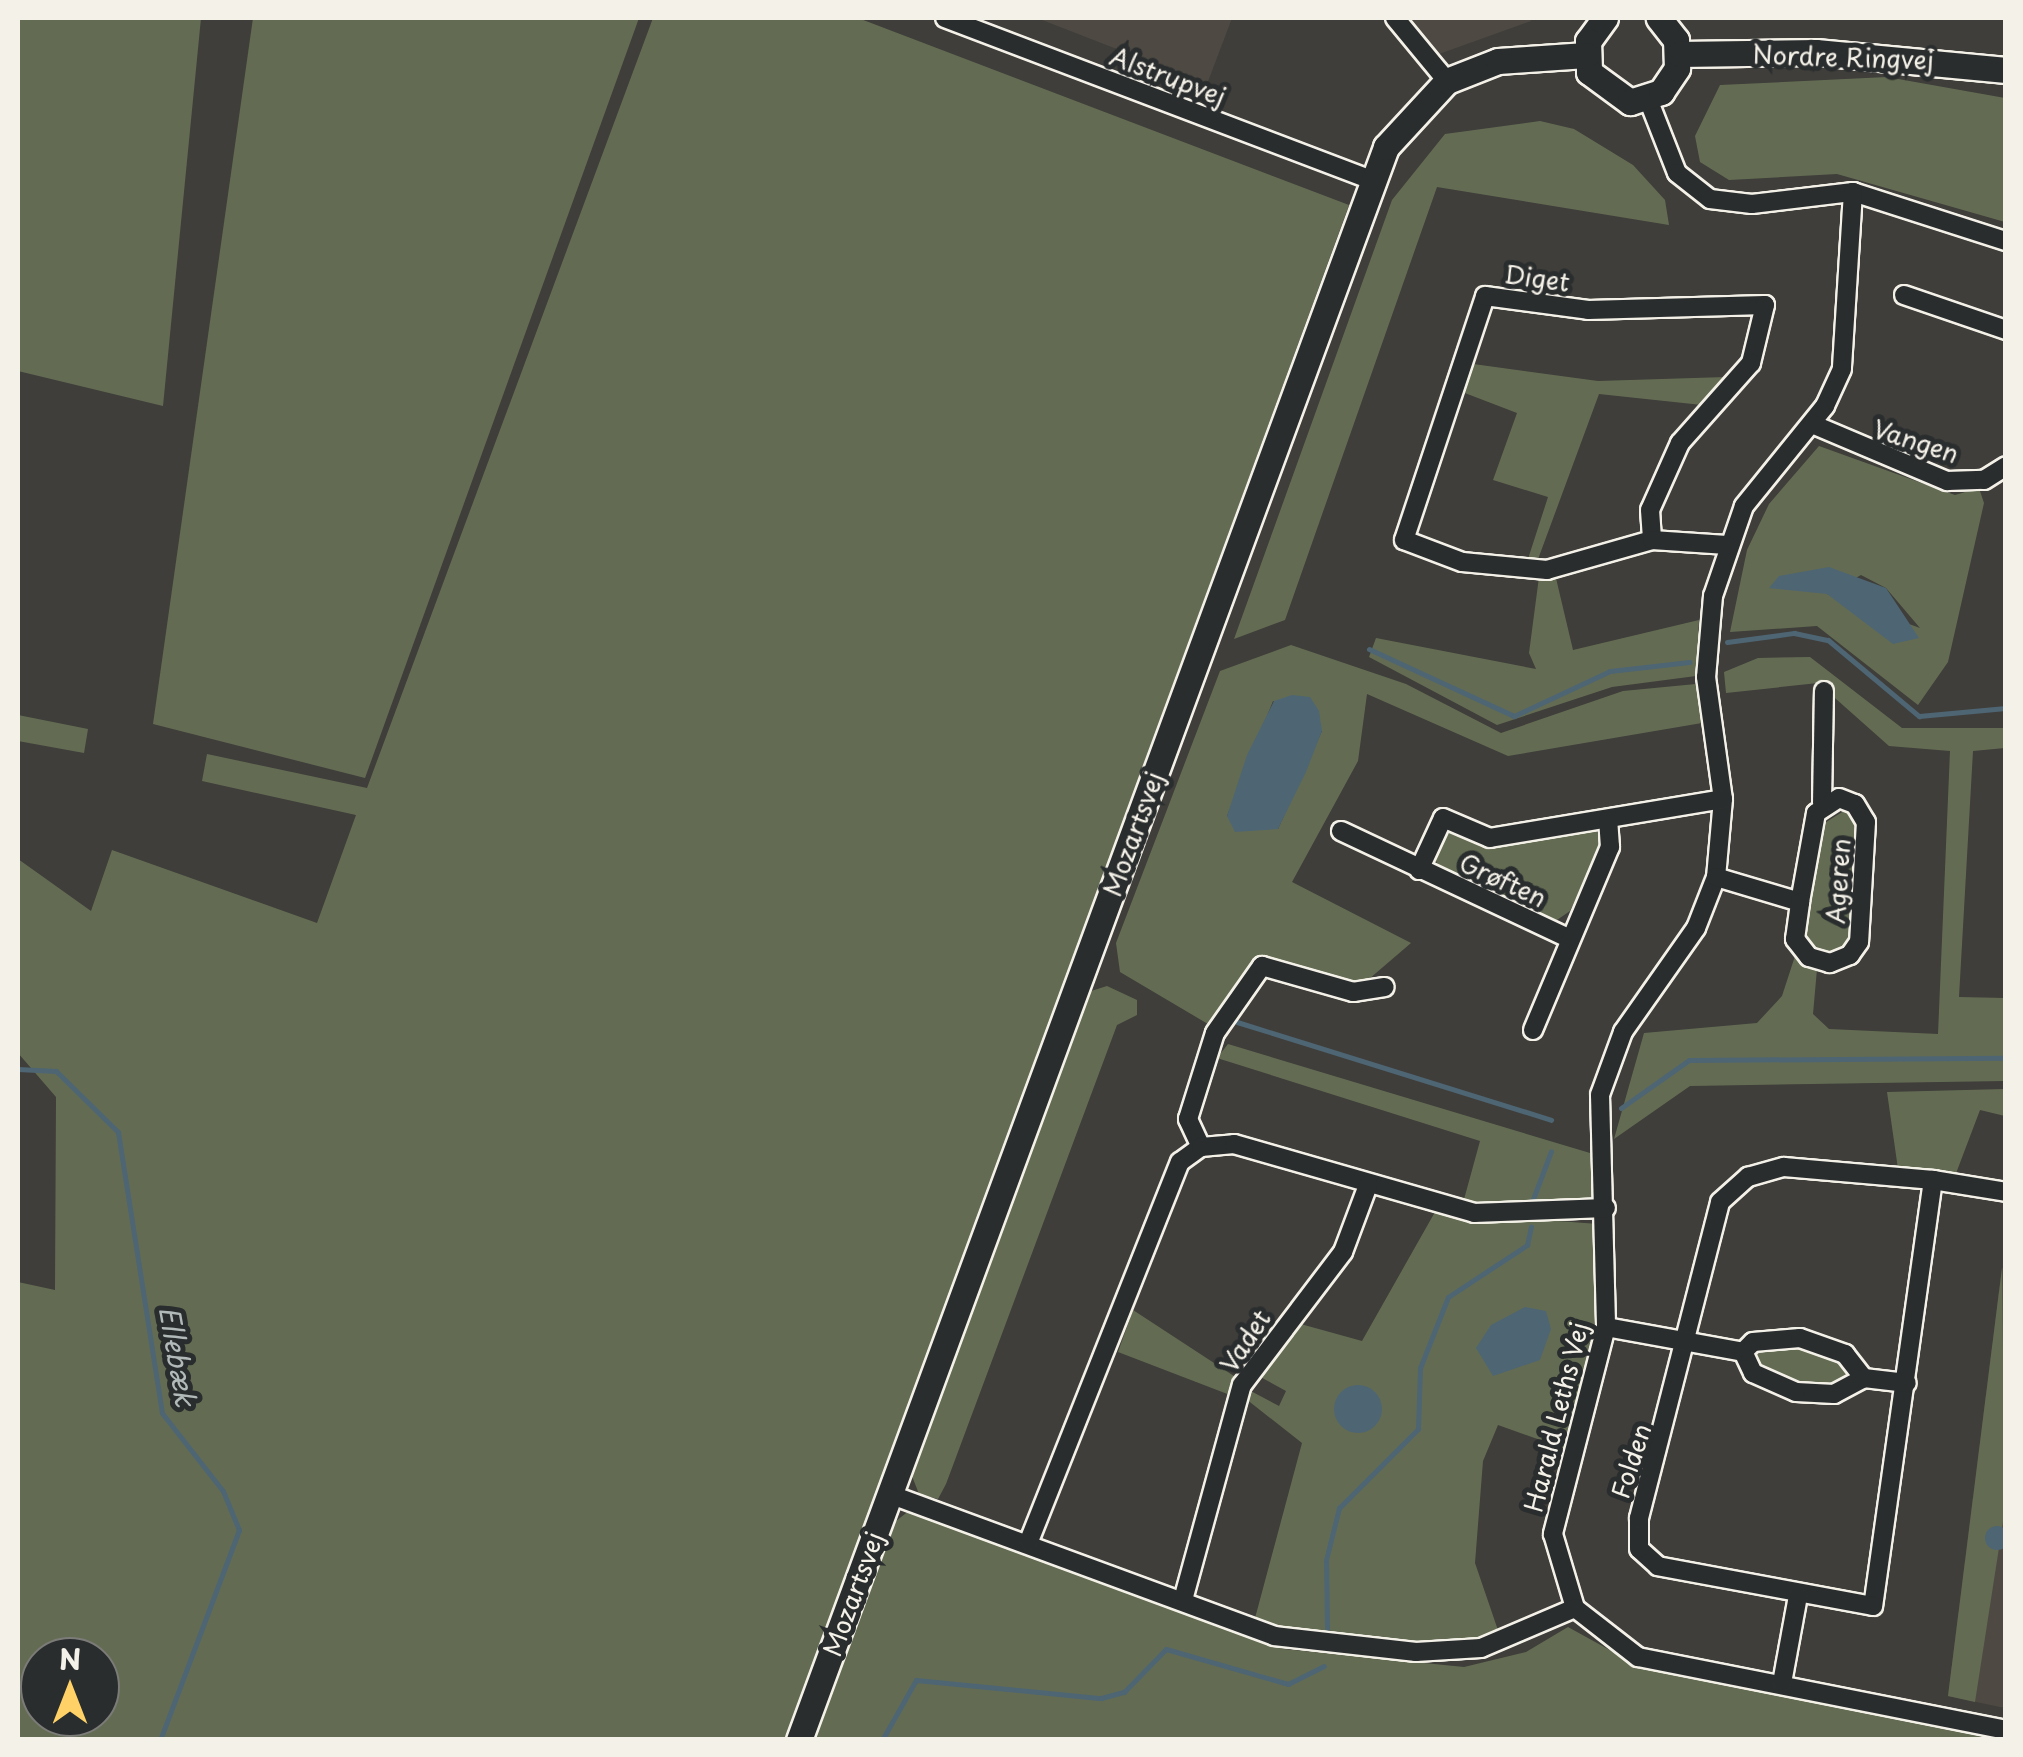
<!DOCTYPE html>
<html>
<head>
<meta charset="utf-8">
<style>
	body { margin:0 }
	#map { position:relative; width:2023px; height:1757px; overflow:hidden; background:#3f3e3a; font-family:"Playpen Sans",sans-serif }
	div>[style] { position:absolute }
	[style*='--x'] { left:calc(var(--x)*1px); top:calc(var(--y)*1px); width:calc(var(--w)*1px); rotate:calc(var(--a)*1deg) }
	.built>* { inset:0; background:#4e4a43 }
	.green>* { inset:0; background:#636c53 }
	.water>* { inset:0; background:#4e6573 }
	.round { border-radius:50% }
	.stream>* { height:5px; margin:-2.5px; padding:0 2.5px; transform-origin:2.5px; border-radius:2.5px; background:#4e6573 }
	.roads { filter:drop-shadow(2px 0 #f4f1e8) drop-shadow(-2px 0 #f4f1e8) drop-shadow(0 2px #f4f1e8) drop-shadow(0 -2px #f4f1e8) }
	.street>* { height:18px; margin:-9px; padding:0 9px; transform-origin:9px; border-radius:9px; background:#2a2d2e }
	.secondary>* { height:25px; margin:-12.5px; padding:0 12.5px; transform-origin:12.5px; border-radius:12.5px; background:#2a2d2e }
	span { translate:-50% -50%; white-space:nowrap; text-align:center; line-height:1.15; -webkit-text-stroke:10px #2a2d2e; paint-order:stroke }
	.street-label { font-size:25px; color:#f4f1e8 }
	.water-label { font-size:28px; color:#b2b9b9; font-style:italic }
	.frame { position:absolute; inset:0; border:20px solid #f4f1e8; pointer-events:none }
	.north { position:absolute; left:20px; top:1637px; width:100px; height:100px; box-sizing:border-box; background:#2a2d2e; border:2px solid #7b7b78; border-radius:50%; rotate:0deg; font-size:28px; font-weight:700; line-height:40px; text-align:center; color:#f4f1e8 }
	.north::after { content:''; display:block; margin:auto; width:35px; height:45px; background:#ffd166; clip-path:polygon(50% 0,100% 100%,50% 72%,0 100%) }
</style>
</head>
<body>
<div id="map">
	<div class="built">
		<div style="clip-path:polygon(1037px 18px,1232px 18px,1207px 84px)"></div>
		<div style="clip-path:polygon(1409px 18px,1529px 18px,1531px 21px,1439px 54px)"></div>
		<div style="clip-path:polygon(2002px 1268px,2006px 1269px,2005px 1708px,1948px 1696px)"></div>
	</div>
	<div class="green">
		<div style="clip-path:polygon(18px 18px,201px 18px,163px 406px,18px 371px)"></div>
		<div style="clip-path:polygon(253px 18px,639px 18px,365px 778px,153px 724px)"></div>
		<div style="clip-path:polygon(evenodd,653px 18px,858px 18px,1349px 205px,786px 1739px,18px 1739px,18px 1282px,55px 1290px,56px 1097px,18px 1053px,18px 859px,91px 911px,112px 850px,317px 923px,356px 815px,202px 781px,207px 754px,367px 788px,653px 18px,40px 1657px,100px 1657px,100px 1717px,40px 1717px,40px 1657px)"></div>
		<div style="clip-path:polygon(1887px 77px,2005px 98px,2005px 222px,1837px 174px,1729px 180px,1700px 162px,1695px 136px,1720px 85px)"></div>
		<div style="clip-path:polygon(1540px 121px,1574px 129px,1633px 165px,1665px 200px,1669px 225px,1437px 187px,1285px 620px,1234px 639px,1392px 200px,1445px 134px)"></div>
		<div style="clip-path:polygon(1466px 363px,1598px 381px,1726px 377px,1702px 405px,1599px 394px,1537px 562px,1527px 562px,1548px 497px,1493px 480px,1517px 413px,1457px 390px)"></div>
		<div style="clip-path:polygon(evenodd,1819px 446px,1955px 495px,1979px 488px,1984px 503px,1948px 662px,1918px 705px,1817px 626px,1730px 632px,1747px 550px,1769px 504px,1819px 446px,1861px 575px,1886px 588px,1920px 628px,1827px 594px,1861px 575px)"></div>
		<div style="clip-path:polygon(1555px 574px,1573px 650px,1699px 620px,1696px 676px,1612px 687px,1497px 725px,1369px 657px,1376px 638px,1536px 669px,1529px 653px,1539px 577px)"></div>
		<div style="clip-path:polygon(evenodd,1291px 645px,1406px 684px,1501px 733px,1623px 691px,1696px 684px,1702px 723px,1508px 756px,1367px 694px,1358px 761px,1292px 882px,1411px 943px,1362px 985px,1260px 957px,1213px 1027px,1120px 972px,1116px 943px,1220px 671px,1291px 645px,1273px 701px,1322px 731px,1278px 829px,1227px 816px,1273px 701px)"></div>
		<div style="clip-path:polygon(1810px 657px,1902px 728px,2005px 728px,2005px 748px,1973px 751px,1959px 997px,2005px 998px,2005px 1081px,1690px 1086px,1614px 1139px,1644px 1033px,1757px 1023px,1782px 996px,1796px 953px,1817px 969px,1813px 1014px,1829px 1029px,1938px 1034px,1950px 751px,1889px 746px,1818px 683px,1726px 693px,1724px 672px,1758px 658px)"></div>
		<div style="clip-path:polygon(18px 715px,88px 729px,84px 753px,18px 741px)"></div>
		<div style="clip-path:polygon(1847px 809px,1860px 817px,1857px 941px,1847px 954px,1819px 956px,1805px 933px,1823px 824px)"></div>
		<div style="clip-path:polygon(1595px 828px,1602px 843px,1570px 911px,1554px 922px,1440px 869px,1433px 855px,1451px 830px)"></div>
		<div style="clip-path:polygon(1107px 986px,1137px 1000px,1137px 1015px,1117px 1025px,946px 1484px,938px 1499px,919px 1494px,910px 1471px,1088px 992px)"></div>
		<div style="clip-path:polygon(1228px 1044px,1590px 1153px,1597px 1192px,1589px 1202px,1463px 1203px,1480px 1141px,1217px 1058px)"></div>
		<div style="clip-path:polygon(2005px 1089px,2005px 1116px,1980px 1110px,1955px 1176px,1898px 1169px,1887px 1092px)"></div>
		<div style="clip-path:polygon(1435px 1212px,1598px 1224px,1599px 1328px,1566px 1449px,1498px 1425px,1483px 1461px,1475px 1563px,1501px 1639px,1421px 1648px,1254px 1622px,1302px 1443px,1246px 1399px,1247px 1389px,1279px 1406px,1286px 1391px,1255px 1374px,1297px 1323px,1362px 1341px)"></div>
		<div style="clip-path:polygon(2002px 1268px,2005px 1509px,1975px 1702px,1948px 1696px)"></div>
		<div style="clip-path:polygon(1133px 1310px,1237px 1378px,1230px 1395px,1118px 1352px)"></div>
		<div style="clip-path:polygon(1797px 1344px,1840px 1359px,1850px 1381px,1803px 1387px,1757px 1368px,1757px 1350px)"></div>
		<div style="clip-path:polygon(910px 1510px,1284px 1649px,1464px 1667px,1526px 1652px,1568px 1627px,1644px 1669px,2005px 1740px,810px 1740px,891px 1525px)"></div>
	</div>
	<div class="water">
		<div style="clip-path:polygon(1829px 567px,1886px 588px,1919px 638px,1893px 644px,1827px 594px,1769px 588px,1779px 576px)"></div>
		<div style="clip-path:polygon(1292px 695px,1310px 697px,1319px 711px,1322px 731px,1306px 772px,1278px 829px,1235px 832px,1227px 816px,1247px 755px,1274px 701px)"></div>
		<div style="clip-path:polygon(1525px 1307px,1546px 1311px,1551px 1329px,1540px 1360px,1493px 1376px,1476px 1348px,1491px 1325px)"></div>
		<div class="round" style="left:1334px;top:1385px;width:48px;height:48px"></div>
		<div class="round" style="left:1985px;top:1526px;width:24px;height:24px"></div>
	</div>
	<div class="stream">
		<div style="--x:1727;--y:642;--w:68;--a:-7.7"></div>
		<div style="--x:1794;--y:633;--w:35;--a:12"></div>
		<div style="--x:1828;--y:640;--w:119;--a:39.9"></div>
		<div style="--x:1919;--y:716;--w:87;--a:-5.3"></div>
		<div style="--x:1369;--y:649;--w:160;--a:24.8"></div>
		<div style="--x:1514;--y:716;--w:106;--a:-25.1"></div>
		<div style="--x:1610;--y:671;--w:80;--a:-6.5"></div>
		<div style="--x:1237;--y:1022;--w:329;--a:17.3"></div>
		<div style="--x:18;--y:1069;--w:38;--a:3"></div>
		<div style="--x:56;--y:1071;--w:87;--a:44.5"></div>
		<div style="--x:118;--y:1132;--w:284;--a:81.1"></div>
		<div style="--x:162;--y:1413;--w:99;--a:52"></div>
		<div style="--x:223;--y:1491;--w:42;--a:67.7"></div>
		<div style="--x:239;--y:1530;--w:224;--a:110.6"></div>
		<div style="--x:1621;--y:1108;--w:83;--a:-35.2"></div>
		<div style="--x:1689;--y:1060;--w:317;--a:-0.4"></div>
		<div style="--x:1533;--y:1199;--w:51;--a:-69.4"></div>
		<div style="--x:1327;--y:1628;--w:68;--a:-90.8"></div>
		<div style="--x:1326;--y:1560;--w:54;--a:-76"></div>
		<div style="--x:1339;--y:1508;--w:112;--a:-45"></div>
		<div style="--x:1418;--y:1429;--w:61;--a:-88.1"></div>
		<div style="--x:1420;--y:1368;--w:76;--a:-68.5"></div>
		<div style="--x:1448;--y:1297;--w:95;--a:-33.4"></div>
		<div style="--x:1527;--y:1245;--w:19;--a:-78"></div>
		<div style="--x:882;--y:1740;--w:69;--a:-60.5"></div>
		<div style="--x:916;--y:1680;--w:186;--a:5.6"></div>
		<div style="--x:1101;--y:1698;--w:24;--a:-15"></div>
		<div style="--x:1124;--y:1692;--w:60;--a:-45.7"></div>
		<div style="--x:1166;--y:1649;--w:127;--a:16"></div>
		<div style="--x:1288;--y:1684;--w:40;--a:-26.6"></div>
	</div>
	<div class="roads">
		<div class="street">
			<div style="--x:945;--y:18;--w:458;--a:20.8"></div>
			<div style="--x:1395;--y:18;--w:82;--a:50.5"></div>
			<div style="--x:1648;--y:99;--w:79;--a:68.6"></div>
			<div style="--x:1677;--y:173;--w:42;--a:38.2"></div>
			<div style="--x:1710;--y:199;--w:42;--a:6.8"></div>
			<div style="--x:1752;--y:204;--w:102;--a:-6.8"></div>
			<div style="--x:1853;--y:192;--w:161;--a:17.8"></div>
			<div style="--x:1853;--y:192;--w:177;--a:93.6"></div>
			<div style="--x:1842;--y:369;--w:41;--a:114.7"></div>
			<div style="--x:1825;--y:406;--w:129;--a:129"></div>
			<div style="--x:1744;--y:506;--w:95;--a:109"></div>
			<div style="--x:1713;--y:596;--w:81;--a:94.9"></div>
			<div style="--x:1706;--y:677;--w:123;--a:82.1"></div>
			<div style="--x:1723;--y:799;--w:78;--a:95.1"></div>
			<div style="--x:1716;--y:877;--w:55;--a:111.4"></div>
			<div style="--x:1696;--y:928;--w:127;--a:125.1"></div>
			<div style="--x:1623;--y:1032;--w:67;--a:110.1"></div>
			<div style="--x:1600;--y:1095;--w:232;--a:88.5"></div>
			<div style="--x:1606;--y:1327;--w:214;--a:104.4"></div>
			<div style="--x:1553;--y:1534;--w:77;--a:73.4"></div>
			<div style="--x:1575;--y:1608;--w:80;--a:37.9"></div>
			<div style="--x:1638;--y:1657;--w:375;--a:11.2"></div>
			<div style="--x:1904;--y:295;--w:108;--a:18.9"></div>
			<div style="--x:1812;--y:424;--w:147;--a:22.9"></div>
			<div style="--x:1947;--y:481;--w:37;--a:-2"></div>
			<div style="--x:1984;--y:480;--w:26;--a:-32"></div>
			<div style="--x:1652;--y:540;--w:109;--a:164.1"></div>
			<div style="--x:1547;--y:570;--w:85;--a:-174.6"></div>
			<div style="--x:1462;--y:562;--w:62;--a:-159.2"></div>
			<div style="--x:1404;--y:540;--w:257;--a:-71.6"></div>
			<div style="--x:1485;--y:296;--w:104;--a:7.7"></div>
			<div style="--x:1588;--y:310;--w:177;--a:-1.6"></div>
			<div style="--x:1765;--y:305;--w:60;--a:103.6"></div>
			<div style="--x:1751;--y:363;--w:107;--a:131.6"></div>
			<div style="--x:1680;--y:443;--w:73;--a:114.1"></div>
			<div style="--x:1650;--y:510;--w:30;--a:86"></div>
			<div style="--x:1652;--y:540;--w:75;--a:3.8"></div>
			<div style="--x:1822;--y:803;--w:112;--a:-89"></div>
			<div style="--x:1341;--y:831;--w:249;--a:25.2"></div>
			<div style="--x:1419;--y:870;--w:57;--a:-65.2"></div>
			<div style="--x:1443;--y:818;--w:51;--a:23.1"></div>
			<div style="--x:1490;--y:838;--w:236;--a:-9.5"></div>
			<div style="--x:1716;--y:877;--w:88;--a:16.6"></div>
			<div style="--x:1800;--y:902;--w:90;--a:-79.8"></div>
			<div style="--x:1816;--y:813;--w:27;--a:-33"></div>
			<div style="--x:1839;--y:798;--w:17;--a:21"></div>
			<div style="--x:1855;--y:804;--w:21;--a:59"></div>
			<div style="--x:1866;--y:822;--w:120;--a:93.3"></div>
			<div style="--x:1859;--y:942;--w:16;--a:125"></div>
			<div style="--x:1850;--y:955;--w:22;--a:158"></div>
			<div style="--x:1830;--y:963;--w:22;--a:-164"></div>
			<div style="--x:1809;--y:957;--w:23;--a:-128"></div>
			<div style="--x:1795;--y:939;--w:37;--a:-82"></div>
			<div style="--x:1533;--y:1030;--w:199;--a:-67.2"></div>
			<div style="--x:1610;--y:847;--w:28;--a:-94"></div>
			<div style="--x:1201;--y:1147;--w:31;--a:-115"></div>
			<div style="--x:1188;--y:1119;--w:90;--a:-72.6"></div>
			<div style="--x:1215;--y:1033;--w:82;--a:-55"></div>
			<div style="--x:1262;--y:966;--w:95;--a:15.9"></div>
			<div style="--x:1353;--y:992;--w:32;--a:-9"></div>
			<div style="--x:1933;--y:1180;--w:430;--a:98"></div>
			<div style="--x:1873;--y:1606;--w:219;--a:-169.5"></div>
			<div style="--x:1658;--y:1566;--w:25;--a:-138"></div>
			<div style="--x:1639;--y:1549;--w:31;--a:-90"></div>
			<div style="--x:1639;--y:1518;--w:326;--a:-75.6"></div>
			<div style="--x:1720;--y:1202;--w:38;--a:-42"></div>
			<div style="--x:1748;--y:1177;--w:37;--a:-16"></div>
			<div style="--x:1784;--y:1167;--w:150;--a:5"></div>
			<div style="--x:1933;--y:1180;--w:74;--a:9.3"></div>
			<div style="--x:1606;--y:1327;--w:139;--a:10.3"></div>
			<div style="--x:1864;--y:1378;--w:34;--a:152"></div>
			<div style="--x:1834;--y:1394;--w:38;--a:-177"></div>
			<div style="--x:1796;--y:1392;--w:47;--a:-156.2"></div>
			<div style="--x:1753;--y:1373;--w:23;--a:-115"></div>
			<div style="--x:1743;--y:1352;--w:14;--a:-45"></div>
			<div style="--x:1753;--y:1342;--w:47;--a:-4.9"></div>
			<div style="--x:1800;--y:1338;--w:48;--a:19.6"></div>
			<div style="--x:1845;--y:1354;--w:31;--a:52"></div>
			<div style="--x:1864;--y:1378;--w:43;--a:6.6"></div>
			<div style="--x:889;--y:1494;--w:410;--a:20.2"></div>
			<div style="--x:1274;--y:1636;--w:143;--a:6.4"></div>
			<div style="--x:1416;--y:1652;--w:65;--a:-3.5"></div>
			<div style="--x:1481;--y:1648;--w:102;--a:-23.1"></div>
			<div style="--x:1029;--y:1541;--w:408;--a:-68.3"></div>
			<div style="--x:1180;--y:1162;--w:26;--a:-36"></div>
			<div style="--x:1201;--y:1147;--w:33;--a:-5"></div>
			<div style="--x:1234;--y:1144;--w:250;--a:16"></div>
			<div style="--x:1474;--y:1213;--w:132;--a:-2.2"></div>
			<div style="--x:1183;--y:1600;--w:223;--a:-74.7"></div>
			<div style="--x:1242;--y:1385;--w:167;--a:-52.8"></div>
			<div style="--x:1343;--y:1252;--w:72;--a:-69.5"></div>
			<div style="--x:1782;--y:1683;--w:88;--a:-79.6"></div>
		</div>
		<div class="secondary">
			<div style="--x:1605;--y:18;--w:29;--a:126"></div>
			<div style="--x:1588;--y:41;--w:31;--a:88"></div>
			<div style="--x:1589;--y:72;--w:51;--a:36.2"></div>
			<div style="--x:1630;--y:102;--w:33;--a:-18"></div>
			<div style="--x:1661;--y:92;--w:29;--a:-56"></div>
			<div style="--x:1677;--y:68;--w:28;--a:-92"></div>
			<div style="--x:1676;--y:40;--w:28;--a:-128"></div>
			<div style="--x:1679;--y:54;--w:137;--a:-0.8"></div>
			<div style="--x:1816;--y:52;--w:191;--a:5.4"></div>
			<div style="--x:799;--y:1740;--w:1698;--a:-69.77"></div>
			<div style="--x:1386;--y:147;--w:90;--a:-47.3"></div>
			<div style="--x:1447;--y:81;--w:55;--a:-21.4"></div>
			<div style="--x:1498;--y:61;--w:88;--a:-3.9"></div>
		</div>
	</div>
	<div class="street-label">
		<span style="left:1843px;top:57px;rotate:2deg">Nordre Ringvej</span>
		<span style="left:1168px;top:76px;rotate:21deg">Alstrupvej</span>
		<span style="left:1537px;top:278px;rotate:8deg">Diget</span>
		<span style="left:1916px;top:441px;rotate:18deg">Vangen</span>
		<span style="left:1133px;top:834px;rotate:-70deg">Mozartsvej</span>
		<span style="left:1503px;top:880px;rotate:25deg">Grøften</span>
		<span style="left:1838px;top:881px;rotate:-86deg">Ageren</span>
		<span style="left:1245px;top:1341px;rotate:-56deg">Vadet</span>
		<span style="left:1556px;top:1417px;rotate:-76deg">Harald Leths Vej</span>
		<span style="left:1631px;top:1461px;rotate:-72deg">Folden</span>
		<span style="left:853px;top:1594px;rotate:-70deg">Mozartsvej</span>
	</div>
	<div class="water-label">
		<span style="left:178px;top:1356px;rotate:80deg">Ellebæk</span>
	</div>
	<div class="frame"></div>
	<div class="north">N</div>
</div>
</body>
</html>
